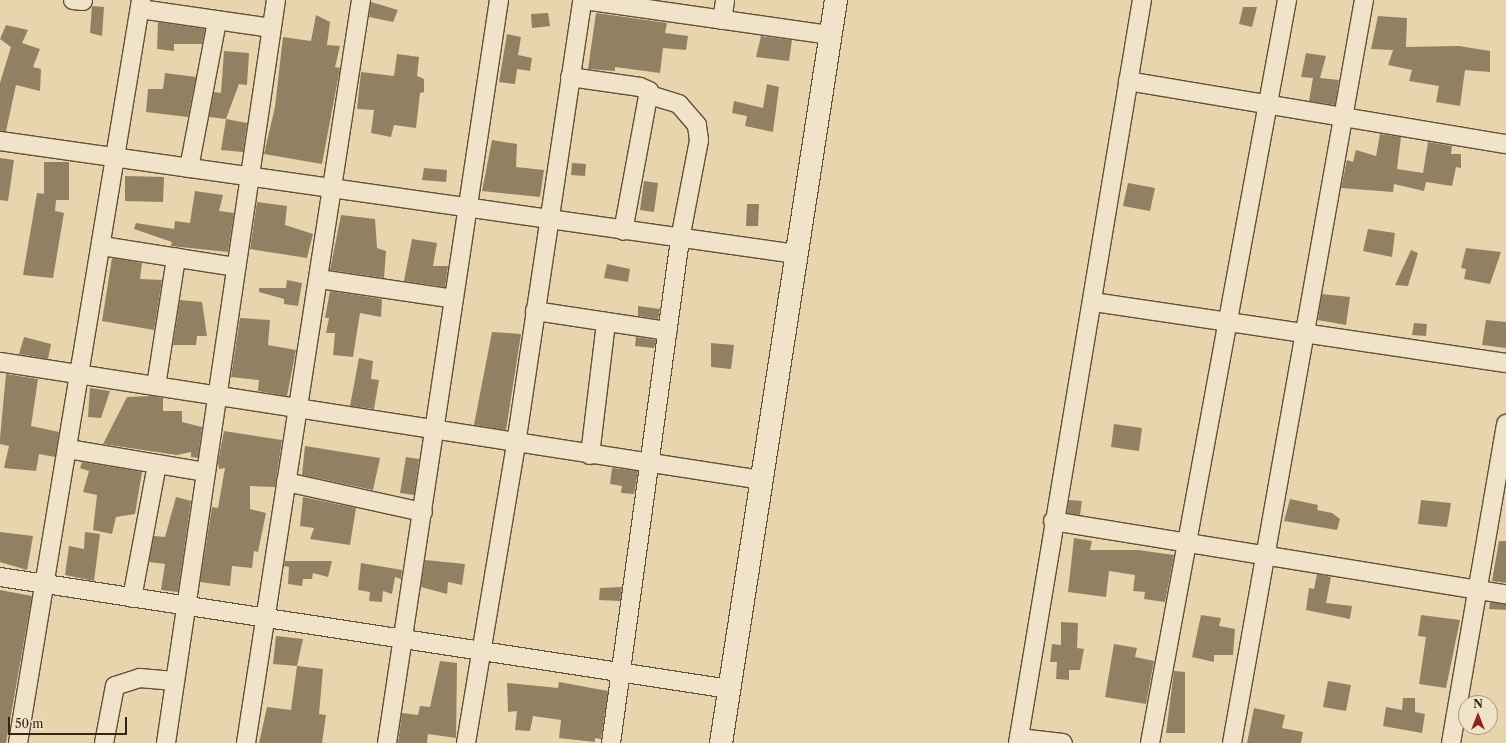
<!DOCTYPE html>
<html>
<head>
<meta charset="utf-8">
<style>
	body { margin:0 }
	#map { position:relative; width:1506px; height:743px; overflow:hidden; background:#e8d4ad; font-family:"Libre Caslon Text",serif }
	div>[style] { position:absolute }
	[style*='--x'] { left:calc(var(--x)*1px); top:calc(var(--y)*1px); width:calc(var(--w)*1px); rotate:calc(var(--a)*1deg) }
	.building>* { inset:0; background:#928063 }
	.roads { filter:drop-shadow(1px 0 #615039) drop-shadow(-1px 0 #615039) drop-shadow(0 1px #615039) drop-shadow(0 -1px #615039) }
	.street>* { height:18px; margin:-9px; padding:0 9px; transform-origin:9px; border-radius:9px; background:#f0e3ca }
	.secondary>* { height:22px; margin:-11px; padding:0 11px; transform-origin:11px; border-radius:11px; background:#f0e3ca }
	span { translate:-50% -50%; white-space:nowrap; text-align:center; line-height:1.15; -webkit-text-stroke:3px #f0e3ca; paint-order:stroke }
	.north { position:absolute; left:1458px; top:695px; width:40px; height:40px; box-sizing:border-box; background:#f0e3ca; border:1px solid #a59780; border-radius:50%; rotate:0deg; font-size:11px; font-weight:700; line-height:16px; text-align:center; color:#342412 }
	.north::after { content:''; display:block; margin:auto; width:14px; height:18px; background:#8f2418; clip-path:polygon(50% 0,100% 100%,50% 72%,0 100%) }
	.scale { position:absolute; left:8px; top:717px; width:119px; height:18px; box-sizing:border-box; border:2px solid #342412; border-top:0; padding-left:5px; font-size:12px; line-height:14px; white-space:nowrap; color:#342412; -webkit-text-stroke:3px #f0e3ca; paint-order:stroke }
</style>
</head>
<body>
<div id="map">
	<div class="building">
		<div style="clip-path:polygon(371px 2px,398px 10px,393px 22px,369px 17px)"></div>
		<div style="clip-path:polygon(92px 6px,104px 7px,102px 36px,90px 33px)"></div>
		<div style="clip-path:polygon(1243px 7px,1257px 7px,1252px 27px,1239px 24px)"></div>
		<div style="clip-path:polygon(548px 13px,550px 26px,532px 28px,531px 14px)"></div>
		<div style="clip-path:polygon(596px 13px,667px 23px,665px 33px,688px 36px,686px 50px,663px 48px,660px 73px,615px 67px,615px 71px,588px 69px)"></div>
		<div style="clip-path:polygon(316px 15px,330px 22px,327px 45px,340px 46px,335px 67px,340px 68px,322px 164px,264px 154px,275px 107px,283px 37px,311px 41px)"></div>
		<div style="clip-path:polygon(1378px 16px,1407px 18px,1406px 47px,1459px 46px,1490px 51px,1490px 72px,1465px 70px,1460px 106px,1436px 102px,1439px 86px,1409px 81px,1412px 70px,1388px 65px,1393px 50px,1371px 49px)"></div>
		<div style="clip-path:polygon(158px 22px,205px 29px,202px 44px,174px 44px,174px 51px,157px 49px)"></div>
		<div style="clip-path:polygon(6px 25px,28px 30px,22px 43px,40px 49px,33px 67px,41px 69px,40px 91px,16px 85px,6px 131px,0 131px,0 83px,11px 47px,0 39px)"></div>
		<div style="clip-path:polygon(507px 34px,521px 37px,518px 55px,532px 58px,530px 71px,517px 69px,515px 84px,499px 82px)"></div>
		<div style="clip-path:polygon(761px 36px,792px 40px,789px 61px,756px 57px)"></div>
		<div style="clip-path:polygon(224px 51px,249px 53px,247px 85px,239px 84px,226px 119px,209px 117px,214px 92px,221px 93px)"></div>
		<div style="clip-path:polygon(1306px 53px,1326px 56px,1320px 78px,1339px 80px,1335px 105px,1309px 101px,1313px 78px,1301px 77px)"></div>
		<div style="clip-path:polygon(397px 54px,419px 57px,417px 76px,424px 79px,424px 92px,420px 93px,416px 128px,394px 125px,391px 137px,371px 133px,374px 110px,357px 109px,361px 72px,394px 76px)"></div>
		<div style="clip-path:polygon(165px 73px,196px 77px,188px 117px,146px 112px,148px 89px,163px 89px)"></div>
		<div style="clip-path:polygon(767px 84px,779px 87px,773px 132px,745px 126px,747px 116px,732px 113px,734px 101px,763px 108px)"></div>
		<div style="clip-path:polygon(226px 119px,247px 123px,243px 152px,221px 150px)"></div>
		<div style="clip-path:polygon(1380px 134px,1401px 137px,1397px 169px,1423px 173px,1428px 142px,1452px 146px,1451px 154px,1461px 154px,1461px 168px,1456px 167px,1452px 186px,1426px 182px,1424px 191px,1394px 184px,1393px 192px,1341px 188px,1347px 160px,1353px 162px,1356px 150px,1376px 156px)"></div>
		<div style="clip-path:polygon(492px 140px,517px 144px,516px 167px,544px 170px,540px 197px,482px 191px)"></div>
		<div style="clip-path:polygon(0 158px,14px 160px,8px 201px,0 200px)"></div>
		<div style="clip-path:polygon(44px 162px,69px 162px,69px 200px,56px 200px,55px 211px,64px 213px,53px 278px,23px 275px,37px 193px,44px 194px)"></div>
		<div style="clip-path:polygon(572px 163px,586px 164px,585px 176px,571px 175px)"></div>
		<div style="clip-path:polygon(424px 168px,447px 170px,446px 182px,422px 180px)"></div>
		<div style="clip-path:polygon(125px 176px,164px 177px,163px 202px,125px 201px)"></div>
		<div style="clip-path:polygon(644px 181px,658px 183px,654px 212px,640px 210px)"></div>
		<div style="clip-path:polygon(1128px 183px,1155px 188px,1150px 211px,1123px 206px)"></div>
		<div style="clip-path:polygon(195px 191px,223px 195px,219px 211px,234px 213px,228px 252px,171px 246px,172px 242px,134px 229px,136px 223px,174px 229px,175px 221px,190px 223px)"></div>
		<div style="clip-path:polygon(257px 202px,287px 206px,285px 225px,313px 234px,307px 258px,250px 249px)"></div>
		<div style="clip-path:polygon(747px 204px,759px 204px,758px 226px,746px 226px)"></div>
		<div style="clip-path:polygon(341px 215px,375px 219px,377px 248px,386px 251px,384px 278px,330px 270px)"></div>
		<div style="clip-path:polygon(1368px 229px,1395px 233px,1392px 257px,1363px 251px)"></div>
		<div style="clip-path:polygon(412px 239px,437px 243px,433px 266px,448px 266px,445px 287px,404px 281px)"></div>
		<div style="clip-path:polygon(1466px 248px,1501px 252px,1490px 284px,1464px 279px,1466px 269px,1461px 268px)"></div>
		<div style="clip-path:polygon(1411px 250px,1418px 253px,1408px 286px,1395px 285px)"></div>
		<div style="clip-path:polygon(112px 258px,142px 263px,140px 279px,162px 280px,154px 330px,102px 321px)"></div>
		<div style="clip-path:polygon(607px 264px,630px 269px,628px 282px,604px 278px)"></div>
		<div style="clip-path:polygon(287px 280px,302px 283px,298px 306px,284px 304px,284px 299px,259px 292px,259px 288px,286px 288px)"></div>
		<div style="clip-path:polygon(330px 291px,382px 299px,381px 317px,360px 313px,353px 357px,333px 355px,335px 333px,326px 333px,329px 318px,325px 318px)"></div>
		<div style="clip-path:polygon(1322px 294px,1350px 297px,1346px 325px,1318px 320px)"></div>
		<div style="clip-path:polygon(180px 300px,202px 302px,207px 336px,197px 336px,196px 345px,173px 345px)"></div>
		<div style="clip-path:polygon(638px 306px,660px 309px,658px 319px,638px 316px)"></div>
		<div style="clip-path:polygon(240px 318px,270px 320px,268px 345px,296px 350px,287px 396px,258px 391px,259px 380px,231px 377px)"></div>
		<div style="clip-path:polygon(1486px 320px,1506px 322px,1506px 348px,1482px 345px)"></div>
		<div style="clip-path:polygon(1414px 323px,1427px 324px,1426px 336px,1412px 335px)"></div>
		<div style="clip-path:polygon(492px 332px,521px 334px,506px 430px,474px 425px)"></div>
		<div style="clip-path:polygon(24px 337px,51px 344px,48px 359px,19px 354px)"></div>
		<div style="clip-path:polygon(636px 337px,656px 340px,654px 348px,635px 346px)"></div>
		<div style="clip-path:polygon(711px 343px,734px 345px,731px 369px,711px 367px)"></div>
		<div style="clip-path:polygon(359px 358px,373px 361px,371px 379px,379px 380px,374px 409px,350px 406px)"></div>
		<div style="clip-path:polygon(6px 374px,38px 379px,31px 426px,59px 432px,55px 457px,39px 454px,36px 471px,4px 468px,9px 446px,0 444px,0 438px)"></div>
		<div style="clip-path:polygon(90px 388px,110px 391px,101px 418px,88px 417px)"></div>
		<div style="clip-path:polygon(153px 396px,163px 398px,163px 411px,182px 411px,182px 422px,202px 427px,198px 458px,191px 457px,191px 452px,177px 455px,103px 444px,127px 397px)"></div>
		<div style="clip-path:polygon(1114px 424px,1142px 428px,1139px 451px,1111px 447px)"></div>
		<div style="clip-path:polygon(224px 431px,282px 440px,275px 487px,250px 486px,250px 509px,266px 513px,258px 552px,254px 551px,252px 568px,232px 566px,230px 586px,200px 582px,212px 507px,218px 508px,225px 468px,219px 469px,218px 462px)"></div>
		<div style="clip-path:polygon(305px 446px,380px 458px,373px 490px,302px 475px)"></div>
		<div style="clip-path:polygon(406px 457px,419px 459px,414px 495px,400px 493px)"></div>
		<div style="clip-path:polygon(82px 462px,142px 472px,135px 514px,116px 517px,112px 534px,93px 530px,97px 495px,83px 492px,89px 471px,80px 468px)"></div>
		<div style="clip-path:polygon(612px 468px,638px 471px,634px 494px,621px 493px,622px 486px,610px 484px)"></div>
		<div style="clip-path:polygon(176px 497px,191px 501px,178px 592px,161px 590px,165px 564px,149px 562px,154px 536px,165px 537px)"></div>
		<div style="clip-path:polygon(303px 497px,356px 508px,350px 545px,310px 539px,314px 528px,300px 526px)"></div>
		<div style="clip-path:polygon(1290px 499px,1318px 505px,1317px 510px,1332px 513px,1340px 519px,1337px 530px,1284px 521px)"></div>
		<div style="clip-path:polygon(1069px 500px,1082px 501px,1080px 515px,1067px 513px)"></div>
		<div style="clip-path:polygon(1421px 500px,1451px 503px,1447px 527px,1418px 524px)"></div>
		<div style="clip-path:polygon(0 532px,33px 536px,27px 570px,0 562px)"></div>
		<div style="clip-path:polygon(85px 532px,100px 534px,94px 581px,65px 575px,69px 546px,84px 549px)"></div>
		<div style="clip-path:polygon(1074px 538px,1092px 541px,1090px 550px,1138px 550px,1174px 555px,1165px 602px,1144px 599px,1145px 592px,1133px 591px,1135px 575px,1109px 571px,1106px 597px,1068px 592px)"></div>
		<div style="clip-path:polygon(1499px 541px,1506px 541px,1506px 583px,1492px 581px)"></div>
		<div style="clip-path:polygon(425px 560px,465px 564px,462px 585px,448px 582px,447px 594px,421px 587px)"></div>
		<div style="clip-path:polygon(285px 561px,332px 561px,328px 577px,313px 573px,312px 579px,303px 579px,302px 586px,288px 584px,289px 567px,284px 566px)"></div>
		<div style="clip-path:polygon(361px 563px,402px 570px,401px 579px,395px 577px,392px 594px,383px 591px,382px 602px,369px 601px,370px 592px,358px 590px)"></div>
		<div style="clip-path:polygon(1317px 574px,1331px 577px,1326px 603px,1352px 606px,1350px 619px,1306px 610px,1309px 588px,1314px 589px)"></div>
		<div style="clip-path:polygon(622px 587px,620px 601px,599px 600px,600px 588px)"></div>
		<div style="clip-path:polygon(0 590px,32px 596px,6px 743px,0 743px)"></div>
		<div style="clip-path:polygon(1490px 602px,1506px 604px,1506px 610px,1489px 609px)"></div>
		<div style="clip-path:polygon(1201px 615px,1221px 618px,1219px 626px,1235px 629px,1233px 655px,1214px 655px,1214px 662px,1192px 657px)"></div>
		<div style="clip-path:polygon(1421px 615px,1460px 620px,1446px 688px,1419px 684px,1426px 637px,1418px 636px)"></div>
		<div style="clip-path:polygon(1061px 622px,1078px 623px,1077px 648px,1084px 649px,1080px 670px,1069px 670px,1069px 680px,1056px 679px,1057px 662px,1050px 662px,1052px 644px,1061px 645px)"></div>
		<div style="clip-path:polygon(276px 636px,303px 639px,297px 666px,273px 664px)"></div>
		<div style="clip-path:polygon(1114px 644px,1137px 648px,1135px 657px,1154px 661px,1146px 704px,1105px 697px)"></div>
		<div style="clip-path:polygon(440px 661px,457px 663px,456px 738px,428px 734px,427px 743px,398px 743px,402px 713px,418px 715px,420px 706px,430px 707px)"></div>
		<div style="clip-path:polygon(297px 666px,323px 669px,319px 714px,326px 715px,322px 743px,259px 743px,267px 707px,291px 710px)"></div>
		<div style="clip-path:polygon(1174px 671px,1185px 672px,1185px 733px,1166px 733px)"></div>
		<div style="clip-path:polygon(1328px 681px,1351px 685px,1346px 711px,1323px 707px)"></div>
		<div style="clip-path:polygon(559px 682px,608px 691px,601px 739px,595px 738px,595px 742px,559px 738px,561px 720px,533px 716px,530px 731px,515px 730px,517px 711px,508px 712px,507px 683px,558px 688px)"></div>
		<div style="clip-path:polygon(1403px 698px,1415px 698px,1415px 712px,1425px 714px,1422px 733px,1383px 726px,1386px 707px,1402px 710px)"></div>
		<div style="clip-path:polygon(1254px 708px,1285px 715px,1282px 728px,1303px 732px,1301px 743px,1247px 743px)"></div>
	</div>
	<div class="roads">
		<div class="street">
			<div style="--x:73;--y:0;--w:10;--a:6"></div>
			<div style="--x:584;--y:0;--w:249;--a:8.1"></div>
			<div style="--x:140;--y:9;--w:133;--a:8.2"></div>
			<div style="--x:722;--y:20;--w:20;--a:-81"></div>
			<div style="--x:570;--y:77;--w:71;--a:8.1"></div>
			<div style="--x:640;--y:87;--w:10;--a:24"></div>
			<div style="--x:649;--y:91;--w:142;--a:100.5"></div>
			<div style="--x:1128;--y:81;--w:383;--a:9.5"></div>
			<div style="--x:0;--y:141;--w:804;--a:8.08"></div>
			<div style="--x:189;--y:168;--w:150;--a:-79.2"></div>
			<div style="--x:102;--y:246;--w:136;--a:8.9"></div>
			<div style="--x:319;--y:279;--w:136;--a:8.4"></div>
			<div style="--x:1093;--y:302;--w:417;--a:8.4"></div>
			<div style="--x:535;--y:311;--w:134;--a:8.6"></div>
			<div style="--x:0;--y:362;--w:770;--a:8.81"></div>
			<div style="--x:156;--y:386;--w:130;--a:-81.1"></div>
			<div style="--x:68;--y:449;--w:140;--a:9.5"></div>
			<div style="--x:590;--y:455;--w:134;--a:-83.1"></div>
			<div style="--x:286;--y:482;--w:140;--a:12.4"></div>
			<div style="--x:1053;--y:521;--w:459;--a:9.2"></div>
			<div style="--x:0;--y:577;--w:738;--a:8.73"></div>
			<div style="--x:132;--y:598;--w:136;--a:-79.4"></div>
			<div style="--x:1019;--y:738;--w:44;--a:6.5"></div>
			<div style="--x:18;--y:743;--w:753;--a:-80.6"></div>
			<div style="--x:104;--y:743;--w:58;--a:-79.1"></div>
			<div style="--x:115;--y:686;--w:26;--a:-18"></div>
			<div style="--x:140;--y:678;--w:34;--a:5"></div>
			<div style="--x:166;--y:743;--w:751;--a:-81.58"></div>
			<div style="--x:246;--y:743;--w:752;--a:-81.2"></div>
			<div style="--x:387;--y:743;--w:751;--a:-81.43"></div>
			<div style="--x:466;--y:743;--w:303;--a:-80.5"></div>
			<div style="--x:516;--y:444;--w:449;--a:-81.5"></div>
			<div style="--x:611;--y:743;--w:509;--a:-82.2"></div>
			<div style="--x:680;--y:239;--w:101;--a:-79.1"></div>
			<div style="--x:699;--y:140;--w:15;--a:-98"></div>
			<div style="--x:697;--y:125;--w:28;--a:-131"></div>
			<div style="--x:679;--y:104;--w:30;--a:-163"></div>
			<div style="--x:1018;--y:743;--w:753;--a:-80.53"></div>
			<div style="--x:1150;--y:743;--w:756;--a:-79.55"></div>
			<div style="--x:1232;--y:743;--w:755;--a:-79.93"></div>
			<div style="--x:1451;--y:743;--w:324;--a:-80.2"></div>
		</div>
		<div class="secondary">
			<div style="--x:721;--y:743;--w:752;--a:-81.2"></div>
		</div>
	</div>
	<div class="north">N</div>
	<div class="scale">50 m</div>
</div>
</body>
</html>
